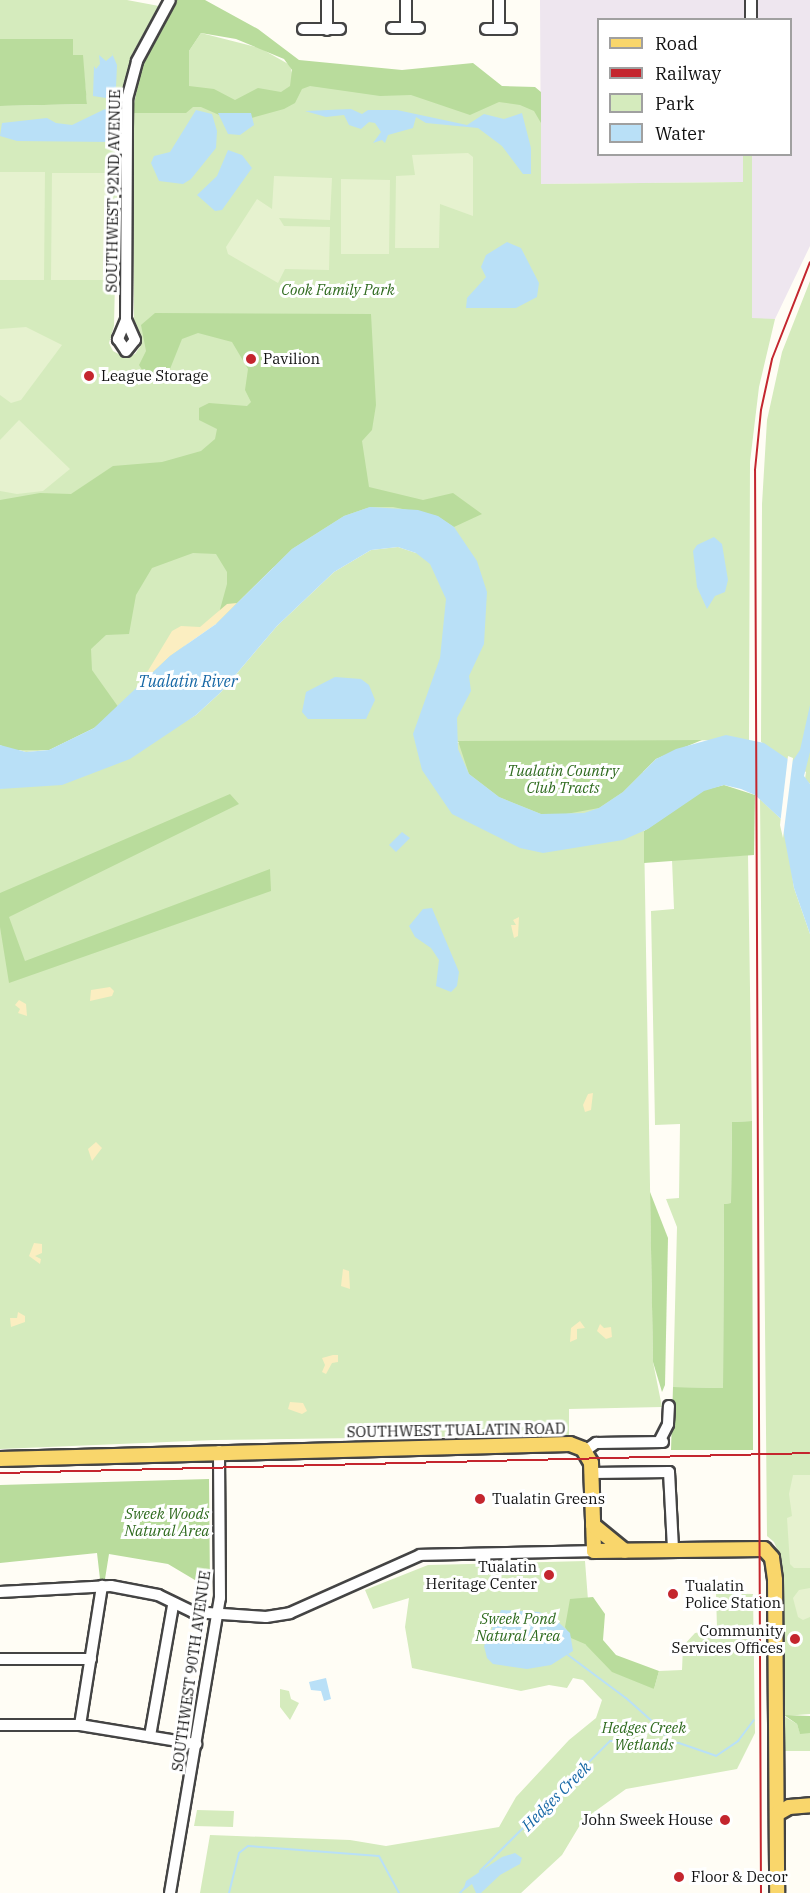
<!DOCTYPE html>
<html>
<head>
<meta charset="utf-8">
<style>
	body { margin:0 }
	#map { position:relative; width:810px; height:1893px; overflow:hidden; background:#fffdf5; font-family:"IBM Plex Serif",serif }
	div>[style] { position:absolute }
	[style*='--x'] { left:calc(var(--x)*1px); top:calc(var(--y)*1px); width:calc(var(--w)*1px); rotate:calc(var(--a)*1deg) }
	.industrial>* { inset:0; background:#eee6ef }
	.green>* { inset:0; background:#d5ebbd }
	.forest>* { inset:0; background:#b9dc9c }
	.sand>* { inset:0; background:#fbeec1 }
	.pitch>* { inset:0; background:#e6f2cf }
	.water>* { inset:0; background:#b9e0f7 }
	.pier>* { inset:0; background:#fffdf5 }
	.stream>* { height:2px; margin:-1px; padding:0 1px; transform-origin:1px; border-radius:1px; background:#b9e0f7 }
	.roads { filter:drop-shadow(2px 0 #444) drop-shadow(-2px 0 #444) drop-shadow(0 2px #444) drop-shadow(0 -2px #444) }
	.minor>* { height:10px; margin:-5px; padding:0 5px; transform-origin:5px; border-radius:5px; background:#fff }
	.major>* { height:14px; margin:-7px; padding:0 7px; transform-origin:7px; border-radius:7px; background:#f9d66b }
	.rail>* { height:2px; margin:-1px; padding:0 1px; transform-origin:1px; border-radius:1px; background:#c4262e }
	.dots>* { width:16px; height:16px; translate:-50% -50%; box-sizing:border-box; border:3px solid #fff; border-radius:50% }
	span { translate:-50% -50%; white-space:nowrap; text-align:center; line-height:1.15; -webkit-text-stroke:6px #fff; paint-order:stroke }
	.street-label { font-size:15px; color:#111 }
	.park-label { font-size:15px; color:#2f6b1f; font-style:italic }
	.poi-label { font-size:15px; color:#111 }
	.left { translate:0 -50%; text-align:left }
	.right { translate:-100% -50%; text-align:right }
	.water-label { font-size:16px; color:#1768a6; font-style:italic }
	.legend { position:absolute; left:597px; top:18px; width:195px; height:138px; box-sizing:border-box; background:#fff; border:2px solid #a0a0a0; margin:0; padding:8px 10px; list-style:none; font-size:18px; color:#111 }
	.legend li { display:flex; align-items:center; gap:12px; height:30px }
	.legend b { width:30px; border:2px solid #a0a0a0 }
</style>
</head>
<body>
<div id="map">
	<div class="industrial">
		<div style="clip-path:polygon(540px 0,810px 0,810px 246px,775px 319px,752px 319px,752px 155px,790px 154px,790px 20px,598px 20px,598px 154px,743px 155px,743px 182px,541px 184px)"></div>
	</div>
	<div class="green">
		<div style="clip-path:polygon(0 0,127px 0,159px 6px,132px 54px,119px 100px,114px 326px,109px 343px,113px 351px,124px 357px,135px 354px,141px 345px,134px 325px,133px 104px,189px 104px,189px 51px,201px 33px,260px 48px,290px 65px,293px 77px,541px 92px,541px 184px,743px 182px,743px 155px,752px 155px,752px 318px,775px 319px,759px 387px,750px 462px,749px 740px,452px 742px,643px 772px,653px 1362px,662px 1407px,569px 1409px,569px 1435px,215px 1440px,0 1449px,0 789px,164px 734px,196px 715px,221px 692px,277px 626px,334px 572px,371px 550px,398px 547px,416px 553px,432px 536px,271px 568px,94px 728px,49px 750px,26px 752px,0 745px,0 106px,87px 104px,82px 55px,73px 55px,73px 39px,0 39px)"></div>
		<div style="clip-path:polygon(810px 281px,810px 784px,805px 779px,806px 772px,761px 742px,762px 504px,767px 420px,782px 352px)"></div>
		<div style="clip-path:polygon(760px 799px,781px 819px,786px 832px,794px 888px,810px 934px,810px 1714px,784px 1716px,797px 1724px,800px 1733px,810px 1733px,810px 1751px,783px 1751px,782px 1561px,774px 1542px,767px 1536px)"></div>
		<div style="clip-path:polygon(748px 855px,752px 1121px,732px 1122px,731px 1203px,724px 1204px,723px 1388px,673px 1387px,677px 1227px,666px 1199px,679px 1198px,680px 1124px,655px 1125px,651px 911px,674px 909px,672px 860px)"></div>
		<div style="clip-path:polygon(585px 1561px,589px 1613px,585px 1644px,654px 1689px,659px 1671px,682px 1670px,683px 1646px,695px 1633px,717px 1629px,716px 1593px,753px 1594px,755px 1733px,737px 1769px,626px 1789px,583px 1820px,562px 1855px,521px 1893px,200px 1893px,210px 1835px,350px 1840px,386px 1846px,499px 1827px,516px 1797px,569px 1740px,596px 1718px,602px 1700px,583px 1680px,573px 1678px,567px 1688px,549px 1685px,521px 1691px,412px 1668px,405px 1627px,409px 1598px,373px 1609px,365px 1590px,428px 1565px)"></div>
		<div style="clip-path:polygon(280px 1689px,289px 1691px,291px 1699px,299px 1703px,290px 1720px,280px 1707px)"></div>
		<div style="clip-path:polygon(197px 1810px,234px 1811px,233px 1827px,194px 1826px)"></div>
	</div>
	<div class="forest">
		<div style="clip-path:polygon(evenodd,177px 0,205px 0,258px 29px,299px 60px,402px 70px,473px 63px,502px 86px,535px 87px,541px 92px,541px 123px,534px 111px,520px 105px,499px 102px,470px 115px,411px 95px,380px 96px,310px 86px,302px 89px,295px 103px,284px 109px,248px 119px,226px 118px,201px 107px,193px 107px,186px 113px,132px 113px,142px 66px,177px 0,201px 33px,236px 39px,284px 59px,292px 70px,290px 86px,281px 92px,258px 88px,235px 100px,214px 89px,189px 86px,189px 51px,201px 33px)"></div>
		<div style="clip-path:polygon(0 39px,73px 39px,73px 55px,83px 55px,87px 104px,0 106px)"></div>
		<div style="clip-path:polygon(155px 313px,371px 314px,376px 405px,372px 430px,362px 441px,369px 487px,423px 500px,453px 493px,482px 514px,454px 527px,437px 516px,393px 507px,370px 507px,344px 516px,292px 549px,216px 624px,227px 584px,227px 572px,216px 554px,193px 553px,152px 568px,136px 595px,129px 634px,106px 635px,91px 649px,92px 670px,119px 708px,94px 728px,49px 750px,11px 750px,0 745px,0 500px,40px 493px,71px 494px,113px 466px,162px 462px,201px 451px,215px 439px,217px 429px,199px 420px,199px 408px,209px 403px,247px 406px,251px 402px,245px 390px,248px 369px,232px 342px,198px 333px,182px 339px,170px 369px,158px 374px,144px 373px,139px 365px,146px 351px,141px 325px)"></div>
		<div style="clip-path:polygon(702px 740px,656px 759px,623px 792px,599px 808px,566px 814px,541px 814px,499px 797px,469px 774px,458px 741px)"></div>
		<div style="clip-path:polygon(724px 785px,755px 795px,754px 855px,644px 863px,644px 831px,704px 790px)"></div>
		<div style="clip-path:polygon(230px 794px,239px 804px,9px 917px,25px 961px,270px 869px,271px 891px,9px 983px,0 927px,0 893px)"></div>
		<div style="clip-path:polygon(752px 1121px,753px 1450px,671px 1450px,673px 1387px,723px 1388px,724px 1204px,731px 1203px,732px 1122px)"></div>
		<div style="clip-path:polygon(650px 1192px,668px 1238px,665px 1385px,662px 1392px,653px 1362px)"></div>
		<div style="clip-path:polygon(209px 1479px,210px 1589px,168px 1564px,109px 1554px,105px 1579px,100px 1579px,97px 1553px,0 1563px,0 1485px)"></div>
		<div style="clip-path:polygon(593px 1597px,605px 1614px,603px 1640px,616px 1655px,659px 1671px,654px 1689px,612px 1672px,585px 1644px,571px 1638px,565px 1627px,570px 1599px)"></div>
		<div style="clip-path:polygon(784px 1715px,810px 1716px,810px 1733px,800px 1734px,797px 1724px)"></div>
	</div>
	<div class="sand">
		<div style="clip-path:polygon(237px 603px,216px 624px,170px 656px,140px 684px,172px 631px,181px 626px,200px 627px,227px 604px)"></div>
		<div style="clip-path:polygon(519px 917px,518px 936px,514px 938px,511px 925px,516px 925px,513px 920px)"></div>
		<div style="clip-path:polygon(110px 987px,114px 991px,112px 996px,90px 1001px,91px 990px)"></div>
		<div style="clip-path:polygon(19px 1000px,26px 1004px,27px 1016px,18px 1013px,20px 1009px,15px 1005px)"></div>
		<div style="clip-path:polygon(593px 1093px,591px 1110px,585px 1112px,583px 1105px,588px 1094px)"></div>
		<div style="clip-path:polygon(96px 1142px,102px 1148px,92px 1161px,88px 1149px)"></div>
		<div style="clip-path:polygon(34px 1243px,42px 1244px,42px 1253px,35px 1256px,41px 1259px,40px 1264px,29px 1256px)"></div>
		<div style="clip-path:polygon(343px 1269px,349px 1271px,350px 1289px,341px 1286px)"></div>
		<div style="clip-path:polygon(18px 1312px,25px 1316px,25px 1322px,11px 1327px,10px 1318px,17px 1318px)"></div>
		<div style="clip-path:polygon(580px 1321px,585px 1328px,577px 1329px,577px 1339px,570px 1342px,571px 1328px)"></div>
		<div style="clip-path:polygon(600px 1324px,604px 1328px,611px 1327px,612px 1337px,606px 1339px,597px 1331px)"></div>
		<div style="clip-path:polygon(333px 1355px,338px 1355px,338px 1362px,332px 1363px,326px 1374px,322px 1372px,325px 1365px,322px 1358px)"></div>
		<div style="clip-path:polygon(290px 1402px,303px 1403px,307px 1411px,302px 1414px,288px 1409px)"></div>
	</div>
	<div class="pitch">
		<div style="clip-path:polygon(468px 153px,473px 157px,473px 216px,440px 204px,439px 248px,395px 248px,396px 176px,415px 175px,412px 155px)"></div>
		<div style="clip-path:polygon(0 172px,45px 172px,44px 280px,0 280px)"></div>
		<div style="clip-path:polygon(52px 173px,109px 173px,109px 280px,51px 280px)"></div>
		<div style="clip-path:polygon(274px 176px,332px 178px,330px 220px,279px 218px,284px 226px,330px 227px,329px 270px,285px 269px,278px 283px,228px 254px,226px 247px,257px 199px,272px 209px)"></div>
		<div style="clip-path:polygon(341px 179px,390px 180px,389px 254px,341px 254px)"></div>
		<div style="clip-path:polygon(26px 327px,62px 345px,21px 400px,11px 403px,0 395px,0 329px)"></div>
		<div style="clip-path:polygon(19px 420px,70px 469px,43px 491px,17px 494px,0 491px,0 440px)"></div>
		<div style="clip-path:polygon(793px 1475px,810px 1475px,810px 1568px,794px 1568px,790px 1564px,787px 1518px,792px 1516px,789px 1494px)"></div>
		<div style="clip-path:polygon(810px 1588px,810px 1617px,803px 1620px,798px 1617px,793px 1598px,799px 1590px)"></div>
	</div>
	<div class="water">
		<div style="clip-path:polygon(111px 51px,117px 65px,116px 87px,106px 98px,93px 96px,94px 66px,96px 69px,100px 64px,99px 55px,106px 61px,113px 55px)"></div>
		<div style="clip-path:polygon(105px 109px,122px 125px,118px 139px,112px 142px,17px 141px,0 136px,2px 123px,47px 118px,56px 123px,72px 125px)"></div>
		<div style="clip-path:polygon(351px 109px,362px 114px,368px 110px,397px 110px,467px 125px,484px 114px,504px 119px,522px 113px,531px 148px,531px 174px,523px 174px,502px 146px,478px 128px,426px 123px,416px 117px,413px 128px,388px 135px,385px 143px,382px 140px,373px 143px,381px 132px,375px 123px,369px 122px,361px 129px,349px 125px,344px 115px,326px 117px,305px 111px)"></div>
		<div style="clip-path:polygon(196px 110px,212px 114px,217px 131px,216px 148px,191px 179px,183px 184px,159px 181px,151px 163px,154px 156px,170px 152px)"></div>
		<div style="clip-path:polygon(218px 113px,251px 113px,254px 125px,240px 135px,228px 134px)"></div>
		<div style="clip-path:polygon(228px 150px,242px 155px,252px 168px,222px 210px,215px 211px,197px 195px,217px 176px)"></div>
		<div style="clip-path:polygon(507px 242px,521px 248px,539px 283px,537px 297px,516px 308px,466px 308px,467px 298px,486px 277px,481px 267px,486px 255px)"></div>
		<div style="clip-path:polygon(370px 507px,418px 510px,438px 516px,454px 527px,477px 561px,487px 592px,484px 644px,469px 676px,471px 691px,457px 718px,458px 749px,469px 774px,499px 797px,541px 814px,584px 813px,599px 808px,623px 792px,656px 759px,676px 749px,726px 735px,764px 743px,792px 762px,800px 750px,810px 705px,810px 752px,804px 776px,810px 784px,810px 934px,794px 888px,781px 819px,755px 795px,741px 789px,724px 785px,704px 791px,648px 829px,623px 840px,543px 853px,520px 848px,452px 814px,422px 770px,413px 734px,440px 658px,446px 599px,430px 564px,416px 553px,398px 547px,371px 550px,334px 572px,277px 626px,221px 692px,196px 715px,130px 759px,62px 785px,0 789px,0 745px,26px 752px,49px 750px,94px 728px,170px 656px,216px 624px,292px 549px,344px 516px)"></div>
		<div style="clip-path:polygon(714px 537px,722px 544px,728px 580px,725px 592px,715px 596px,707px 609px,697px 587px,693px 551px,697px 545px)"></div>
		<div style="clip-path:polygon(335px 677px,361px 679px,369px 685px,375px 700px,366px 719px,308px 719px,302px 712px,306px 692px)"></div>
		<div style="clip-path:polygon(402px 832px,410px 838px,396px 852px,389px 845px)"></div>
		<div style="clip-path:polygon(432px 908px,459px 972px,457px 986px,451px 992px,436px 986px,439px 960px,431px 948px,415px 937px,409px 926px,423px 909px)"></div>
		<div style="clip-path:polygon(501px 1610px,539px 1612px,554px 1618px,570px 1633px,573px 1651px,551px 1665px,527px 1669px,493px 1664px,487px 1658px,484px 1646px)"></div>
		<div style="clip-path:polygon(326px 1678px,331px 1699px,324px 1701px,321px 1691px,311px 1690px,309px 1682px)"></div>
		<div style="clip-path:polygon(515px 1853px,522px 1858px,520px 1864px,500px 1875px,481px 1893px,476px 1893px,472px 1884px,463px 1891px,466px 1881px,502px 1857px)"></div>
	</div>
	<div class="pier">
		<div style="clip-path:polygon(788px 756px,793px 758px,783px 838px,780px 825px)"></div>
	</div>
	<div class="stream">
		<div style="--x:568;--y:1655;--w:72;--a:36.6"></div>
		<div style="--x:626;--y:1698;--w:50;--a:41.7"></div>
		<div style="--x:663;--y:1731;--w:13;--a:63"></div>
		<div style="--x:480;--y:1871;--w:184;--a:-45"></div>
		<div style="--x:610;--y:1741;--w:69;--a:1.7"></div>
		<div style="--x:679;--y:1743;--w:39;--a:19"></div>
		<div style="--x:716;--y:1756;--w:27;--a:-34"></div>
		<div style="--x:738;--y:1741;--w:26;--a:-53"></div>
		<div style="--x:229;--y:1893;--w:41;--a:-76"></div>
		<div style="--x:239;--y:1853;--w:11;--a:-38"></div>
		<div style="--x:248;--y:1846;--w:131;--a:4.4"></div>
		<div style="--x:379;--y:1856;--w:42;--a:61.6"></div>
		<div style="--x:460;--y:1893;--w:12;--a:-48"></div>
	</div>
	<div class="roads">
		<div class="minor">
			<div style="--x:499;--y:0;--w:29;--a:90"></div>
			<div style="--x:751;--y:0;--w:20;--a:90"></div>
			<div style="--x:392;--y:28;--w:27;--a:0"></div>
			<div style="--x:406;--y:28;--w:28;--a:-90"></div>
			<div style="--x:303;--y:29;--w:37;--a:0"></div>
			<div style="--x:486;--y:29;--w:25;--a:0"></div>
			<div style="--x:327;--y:30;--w:30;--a:-90"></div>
			<div style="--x:126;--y:320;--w:21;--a:113"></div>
			<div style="--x:118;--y:339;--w:14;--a:56"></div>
			<div style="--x:126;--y:351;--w:14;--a:-51"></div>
			<div style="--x:135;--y:340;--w:22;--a:-114"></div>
			<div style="--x:126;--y:320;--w:221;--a:-89.7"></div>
			<div style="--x:127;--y:99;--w:39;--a:-75"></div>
			<div style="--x:137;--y:61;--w:69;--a:-61.6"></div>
			<div style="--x:659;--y:1442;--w:20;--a:-63"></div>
			<div style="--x:668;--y:1424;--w:18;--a:-87"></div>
			<div style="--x:585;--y:1451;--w:14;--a:-36"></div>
			<div style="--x:596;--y:1443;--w:67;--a:-0.9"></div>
			<div style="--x:592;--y:1473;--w:77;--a:-0.7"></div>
			<div style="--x:669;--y:1472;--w:76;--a:87"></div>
			<div style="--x:0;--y:1592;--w:111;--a:-3.1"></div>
			<div style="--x:111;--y:1586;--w:48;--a:10.8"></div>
			<div style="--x:158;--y:1595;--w:39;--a:26"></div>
			<div style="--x:193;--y:1612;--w:73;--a:3.9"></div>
			<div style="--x:266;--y:1617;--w:24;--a:-9"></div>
			<div style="--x:290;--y:1613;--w:142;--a:-24"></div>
			<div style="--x:420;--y:1555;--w:174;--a:-1.3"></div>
			<div style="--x:0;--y:1659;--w:91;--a:0"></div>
			<div style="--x:0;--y:1725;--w:80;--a:0"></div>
			<div style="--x:80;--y:1725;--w:118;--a:9.3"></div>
			<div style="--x:80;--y:1725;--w:141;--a:-81"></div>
			<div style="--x:150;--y:1736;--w:133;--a:-80"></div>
			<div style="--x:170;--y:1893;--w:299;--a:-80.4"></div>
			<div style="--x:220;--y:1598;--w:147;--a:-90.4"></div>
		</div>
		<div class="major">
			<div style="--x:0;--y:1459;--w:570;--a:-1.51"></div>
			<div style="--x:570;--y:1444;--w:14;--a:21"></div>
			<div style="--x:583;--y:1449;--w:16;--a:60"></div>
			<div style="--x:591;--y:1463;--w:88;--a:88"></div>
			<div style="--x:594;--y:1551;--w:170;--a:-0.7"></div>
			<div style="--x:764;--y:1549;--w:12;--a:48"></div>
			<div style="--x:772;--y:1558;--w:22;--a:82"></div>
			<div style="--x:775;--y:1580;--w:313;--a:89.6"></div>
			<div style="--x:593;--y:1525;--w:41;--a:39.1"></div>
			<div style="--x:777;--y:1814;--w:14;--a:-30"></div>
			<div style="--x:789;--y:1807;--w:21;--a:-5"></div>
		</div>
	</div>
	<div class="rail">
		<div style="--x:0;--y:1473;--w:810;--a:-1.41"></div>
		<div style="--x:761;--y:1893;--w:1423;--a:-90.24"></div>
		<div style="--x:755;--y:470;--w:60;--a:-84.3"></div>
		<div style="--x:761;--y:410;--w:52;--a:-77.8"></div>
		<div style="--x:772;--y:359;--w:104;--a:-68.6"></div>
	</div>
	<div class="dots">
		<div style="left:251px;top:359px;background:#c4262e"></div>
		<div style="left:89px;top:376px;background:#c4262e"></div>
		<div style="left:480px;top:1499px;background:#c4262e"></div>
		<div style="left:549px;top:1575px;background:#c4262e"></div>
		<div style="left:673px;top:1594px;background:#c4262e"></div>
		<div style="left:795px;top:1639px;background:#c4262e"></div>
		<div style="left:725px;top:1820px;background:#c4262e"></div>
		<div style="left:679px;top:1877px;background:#c4262e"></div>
	</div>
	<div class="street-label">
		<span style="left:113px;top:191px;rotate:-89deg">SOUTHWEST 92ND AVENUE</span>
		<span style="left:456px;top:1430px;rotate:-1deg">SOUTHWEST TUALATIN ROAD</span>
		<span style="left:191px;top:1671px;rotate:-82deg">SOUTHWEST 90TH AVENUE</span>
	</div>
	<div class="park-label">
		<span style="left:338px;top:290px">Cook Family Park</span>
		<span style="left:563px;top:779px">Tualatin Country<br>Club Tracts</span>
		<span style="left:167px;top:1522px">Sweek Woods<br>Natural Area</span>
		<span style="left:518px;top:1627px">Sweek Pond<br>Natural Area</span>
		<span style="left:644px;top:1736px">Hedges Creek<br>Wetlands</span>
	</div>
	<div class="poi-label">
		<span class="left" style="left:263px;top:359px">Pavilion</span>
		<span class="left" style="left:101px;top:376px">League Storage</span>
		<span class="left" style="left:492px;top:1499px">Tualatin Greens</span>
		<span class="right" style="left:537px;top:1575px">Tualatin<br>Heritage Center</span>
		<span class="left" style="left:685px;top:1594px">Tualatin<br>Police Station</span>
		<span class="right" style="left:783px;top:1639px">Community<br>Services Offices</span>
		<span class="right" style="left:713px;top:1820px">John Sweek House</span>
		<span class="left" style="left:691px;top:1877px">Floor &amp; Decor</span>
	</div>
	<div class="water-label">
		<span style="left:188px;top:681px">Tualatin River</span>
		<span style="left:556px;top:1796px;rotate:-45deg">Hedges Creek</span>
	</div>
	<ul class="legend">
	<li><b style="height:8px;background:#f9d66b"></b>Road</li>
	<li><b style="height:8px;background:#c4262e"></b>Railway</li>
	<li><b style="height:16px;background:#d5ebbd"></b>Park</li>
	<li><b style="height:16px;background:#b9e0f7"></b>Water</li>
	</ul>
</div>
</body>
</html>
